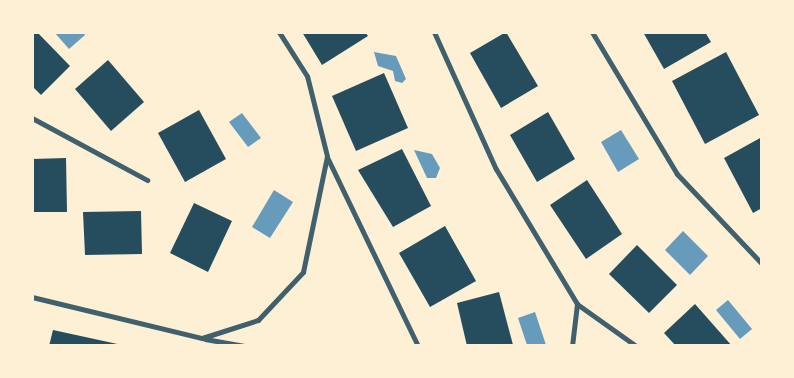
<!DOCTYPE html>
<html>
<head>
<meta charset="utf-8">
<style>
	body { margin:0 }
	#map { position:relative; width:794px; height:378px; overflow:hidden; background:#fdf0d5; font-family:Quicksand,sans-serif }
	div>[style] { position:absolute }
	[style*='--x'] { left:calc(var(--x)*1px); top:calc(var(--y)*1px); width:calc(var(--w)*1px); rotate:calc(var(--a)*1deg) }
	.water>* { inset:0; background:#669bbc }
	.building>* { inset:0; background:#264d5e }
	.minor>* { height:5px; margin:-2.5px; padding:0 2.5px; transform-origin:2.5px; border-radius:2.5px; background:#3f606c }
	span { translate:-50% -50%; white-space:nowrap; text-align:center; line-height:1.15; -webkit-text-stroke:5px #fdf0d5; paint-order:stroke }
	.frame { position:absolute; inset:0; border:34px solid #fdf0d5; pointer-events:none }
</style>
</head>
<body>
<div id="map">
	<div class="water">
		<div style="clip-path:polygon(55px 33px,84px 33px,85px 35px,69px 49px)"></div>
		<div style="clip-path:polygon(374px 52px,396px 56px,406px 79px,402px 83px,395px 81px,393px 71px,378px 66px)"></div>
		<div style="clip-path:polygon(242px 113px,261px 138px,248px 147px,229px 122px)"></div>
		<div style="clip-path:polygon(621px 130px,639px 159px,618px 172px,601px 142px)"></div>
		<div style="clip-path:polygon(414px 150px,432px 154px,440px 168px,436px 178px,427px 178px)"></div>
		<div style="clip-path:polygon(274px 190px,293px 202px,270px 238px,252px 227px)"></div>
		<div style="clip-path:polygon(683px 231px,708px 256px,690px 275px,665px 250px)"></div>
		<div style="clip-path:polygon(728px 300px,752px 329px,740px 339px,716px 310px)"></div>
		<div style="clip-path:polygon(535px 312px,546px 345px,527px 345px,518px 318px)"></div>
	</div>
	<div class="building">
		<div style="clip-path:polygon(32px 32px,37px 32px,70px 66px,41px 95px,32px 86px)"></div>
		<div style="clip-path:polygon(302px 32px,365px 32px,368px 36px,322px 65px)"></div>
		<div style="clip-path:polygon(506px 32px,538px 86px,501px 108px,470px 53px)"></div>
		<div style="clip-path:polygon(643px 32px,705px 32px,711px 42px,664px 69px)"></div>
		<div style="clip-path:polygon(726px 52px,759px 115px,705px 144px,672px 81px)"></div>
		<div style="clip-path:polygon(108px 60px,144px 102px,111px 131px,75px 89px)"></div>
		<div style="clip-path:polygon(384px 73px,408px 128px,356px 151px,332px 96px)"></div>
		<div style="clip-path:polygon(199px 110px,226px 159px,185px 182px,158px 133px)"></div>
		<div style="clip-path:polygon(548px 112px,575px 159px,537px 182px,510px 135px)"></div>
		<div style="clip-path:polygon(762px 137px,762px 208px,753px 213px,724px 158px)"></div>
		<div style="clip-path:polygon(402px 149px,431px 206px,393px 227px,358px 170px)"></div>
		<div style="clip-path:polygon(66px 158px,67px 212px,32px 212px,32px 159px)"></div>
		<div style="clip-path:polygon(587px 180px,622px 234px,586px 259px,550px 205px)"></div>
		<div style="clip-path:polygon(194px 203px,232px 221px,208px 272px,170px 253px)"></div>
		<div style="clip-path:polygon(141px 211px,142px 254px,85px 255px,83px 212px)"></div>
		<div style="clip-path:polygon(445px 226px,476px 281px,430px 307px,399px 253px)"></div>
		<div style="clip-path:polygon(637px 245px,677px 285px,649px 313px,609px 274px)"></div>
		<div style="clip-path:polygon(499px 292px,513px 345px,467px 346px,457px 303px)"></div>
		<div style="clip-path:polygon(695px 304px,732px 346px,676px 346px,664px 333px)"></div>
		<div style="clip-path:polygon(53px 330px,122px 345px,122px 346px,49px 346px)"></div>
	</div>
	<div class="minor">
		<div style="--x:434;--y:32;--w:150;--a:65.7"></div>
		<div style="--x:496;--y:169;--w:157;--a:59"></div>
		<div style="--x:577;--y:304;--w:42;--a:96.8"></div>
		<div style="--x:592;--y:32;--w:165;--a:59.1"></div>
		<div style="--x:677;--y:174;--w:124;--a:46.6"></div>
		<div style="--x:32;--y:118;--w:131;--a:28.3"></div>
		<div style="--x:327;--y:157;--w:210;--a:64.3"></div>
		<div style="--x:32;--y:297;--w:175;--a:13.6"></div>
		<div style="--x:202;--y:338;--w:59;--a:-17.8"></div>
		<div style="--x:258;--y:320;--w:66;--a:-46.8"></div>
		<div style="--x:303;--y:272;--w:118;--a:-78.3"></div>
		<div style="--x:327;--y:156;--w:82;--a:-104"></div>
		<div style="--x:307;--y:76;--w:52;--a:-122.5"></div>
		<div style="--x:577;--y:304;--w:72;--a:35.4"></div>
		<div style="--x:205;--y:339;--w:40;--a:10"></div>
	</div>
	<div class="frame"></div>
</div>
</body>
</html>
